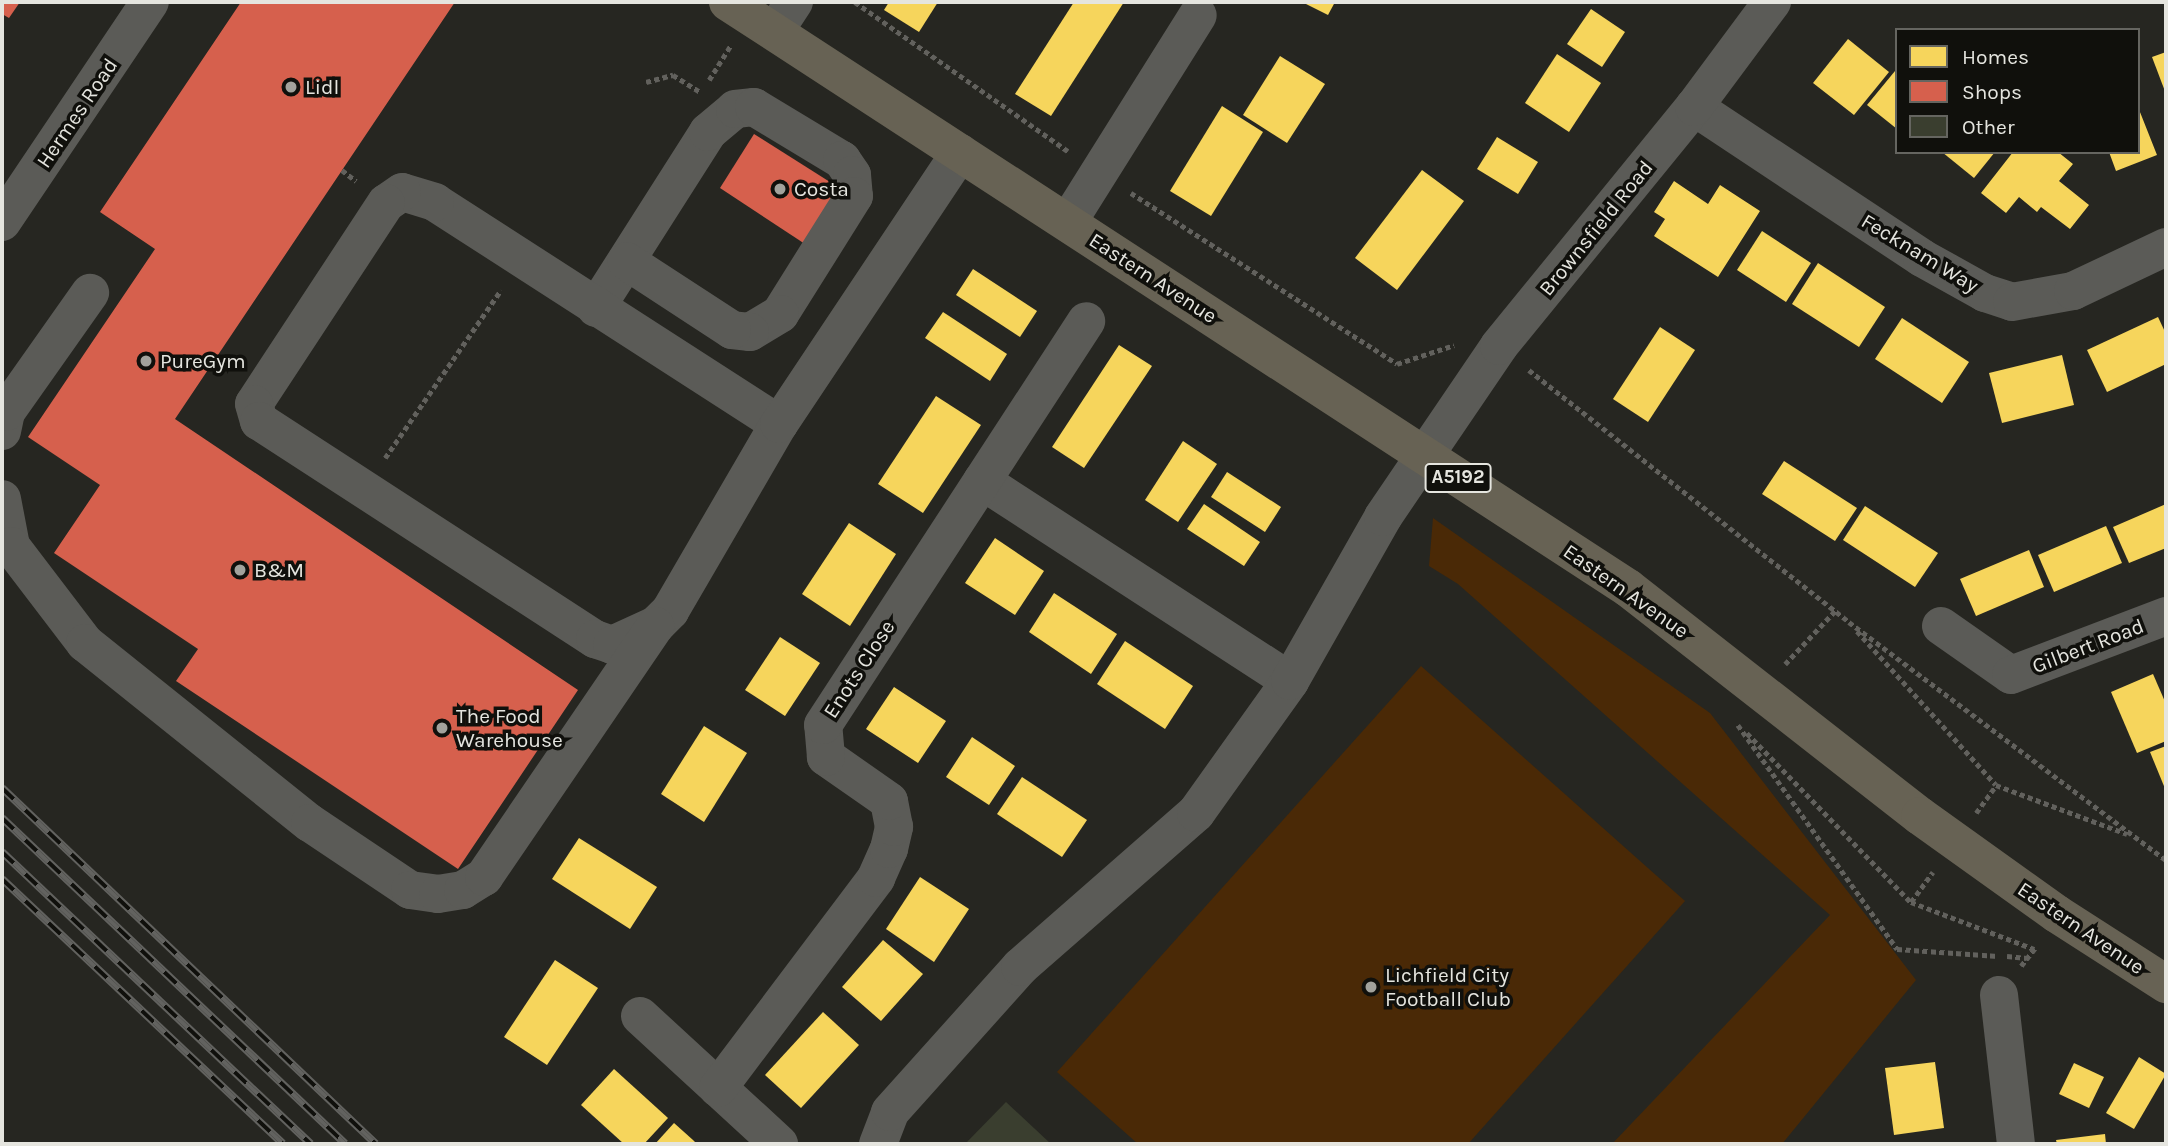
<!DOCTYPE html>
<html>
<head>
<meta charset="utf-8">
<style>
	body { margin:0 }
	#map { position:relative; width:2168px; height:1146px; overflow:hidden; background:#262621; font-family:Karla,sans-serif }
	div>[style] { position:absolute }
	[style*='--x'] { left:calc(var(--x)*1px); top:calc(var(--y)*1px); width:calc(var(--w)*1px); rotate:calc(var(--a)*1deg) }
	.green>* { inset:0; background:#4a2906 }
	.homes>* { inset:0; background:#f6d55c }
	.shops>* { inset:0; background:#d6604d }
	.building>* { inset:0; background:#3a3e2f }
	.path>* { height:4.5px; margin-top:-2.25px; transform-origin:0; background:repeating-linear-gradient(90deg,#62615d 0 5px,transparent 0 8.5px) }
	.minor>* { height:38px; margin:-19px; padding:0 19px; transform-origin:19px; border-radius:19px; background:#5b5b57 }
	.highway>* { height:38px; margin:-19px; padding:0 19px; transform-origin:19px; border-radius:19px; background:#676254 }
	.rail>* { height:8px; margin-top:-4px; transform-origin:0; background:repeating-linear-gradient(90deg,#10100c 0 16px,#62625f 0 32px); box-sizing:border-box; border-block:2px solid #62625f }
	.dots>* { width:19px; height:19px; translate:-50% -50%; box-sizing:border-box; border:4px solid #10100c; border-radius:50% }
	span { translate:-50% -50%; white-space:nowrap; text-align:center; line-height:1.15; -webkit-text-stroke:7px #10100c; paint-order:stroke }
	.shield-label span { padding:2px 5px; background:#10100c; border:2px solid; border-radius:5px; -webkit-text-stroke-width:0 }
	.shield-label { font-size:19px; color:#e5e5df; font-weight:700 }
	.poi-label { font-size:21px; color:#e5e5df }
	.left { translate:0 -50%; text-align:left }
	.street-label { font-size:21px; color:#e5e5df }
	.frame { position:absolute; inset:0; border:4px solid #e5e5df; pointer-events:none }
	.legend { position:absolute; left:1895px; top:28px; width:245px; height:126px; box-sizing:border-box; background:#10100c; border:2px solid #656560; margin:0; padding:9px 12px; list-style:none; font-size:21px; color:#e5e5df }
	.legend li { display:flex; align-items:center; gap:14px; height:35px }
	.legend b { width:35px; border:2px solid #656560 }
</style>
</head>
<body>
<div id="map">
	<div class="green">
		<div style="clip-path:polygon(1433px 518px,1710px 713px,1916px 980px,1782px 1144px,1612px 1144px,1830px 915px,1458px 584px,1429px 566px)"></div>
		<div style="clip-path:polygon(1421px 666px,1685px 901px,1468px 1144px,1138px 1144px,1057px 1072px)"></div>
	</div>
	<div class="homes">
		<div style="clip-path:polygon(889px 2px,938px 2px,919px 32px,884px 10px)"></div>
		<div style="clip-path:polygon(1074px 2px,1124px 2px,1051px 116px,1015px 94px)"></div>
		<div style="clip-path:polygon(1302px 2px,1335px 2px,1328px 15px)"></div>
		<div style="clip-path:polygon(1591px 9px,1625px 32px,1602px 67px,1567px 44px)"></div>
		<div style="clip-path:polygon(1848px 39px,1889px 72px,1854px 115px,1813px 83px)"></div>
		<div style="clip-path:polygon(2166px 52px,2166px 94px,2152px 57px)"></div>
		<div style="clip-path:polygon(1557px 54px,1601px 83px,1569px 132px,1525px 103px)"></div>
		<div style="clip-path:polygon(1280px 56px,1325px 84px,1287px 143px,1243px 115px)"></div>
		<div style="clip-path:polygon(1895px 71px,1897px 73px,1897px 129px,1867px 105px)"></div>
		<div style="clip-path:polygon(1222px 106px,1263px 132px,1211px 216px,1170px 191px)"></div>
		<div style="clip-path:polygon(2138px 107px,2157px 155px,2116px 171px,2109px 152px,2138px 152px)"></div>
		<div style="clip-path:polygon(1497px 137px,1538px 162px,1518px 194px,1477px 169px)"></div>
		<div style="clip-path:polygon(1942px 152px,1995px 152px,1974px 178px)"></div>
		<div style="clip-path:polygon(2013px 152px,2058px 152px,2073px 164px,2059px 181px,2089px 205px,2070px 229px,2041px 207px,2037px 212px,2019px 197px,2006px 213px,1981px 193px)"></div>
		<div style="clip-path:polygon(1422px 170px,1464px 201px,1397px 290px,1355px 258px)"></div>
		<div style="clip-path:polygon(1674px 181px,1708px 204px,1720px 185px,1760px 211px,1718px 277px,1654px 236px,1665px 219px,1654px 212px)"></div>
		<div style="clip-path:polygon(1762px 231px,1811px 263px,1786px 302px,1737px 270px)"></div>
		<div style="clip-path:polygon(1818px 263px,1885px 307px,1859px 347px,1792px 304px)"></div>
		<div style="clip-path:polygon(973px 269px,1037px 311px,1020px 337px,956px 295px)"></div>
		<div style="clip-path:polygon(943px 312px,1007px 354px,990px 381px,925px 338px)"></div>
		<div style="clip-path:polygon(2158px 317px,2166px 334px,2166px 364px,2107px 392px,2087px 350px)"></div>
		<div style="clip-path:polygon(1902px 318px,1969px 362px,1942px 403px,1875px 359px)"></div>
		<div style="clip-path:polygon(1660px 327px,1695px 350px,1648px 422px,1613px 399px)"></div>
		<div style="clip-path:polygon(1119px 345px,1152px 366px,1084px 468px,1052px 447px)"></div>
		<div style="clip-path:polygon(2062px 355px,2074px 405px,2002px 423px,1989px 373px)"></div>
		<div style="clip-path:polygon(936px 396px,981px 425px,923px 513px,878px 484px)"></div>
		<div style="clip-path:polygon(1183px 441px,1217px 464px,1178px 522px,1145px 500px)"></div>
		<div style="clip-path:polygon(1784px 461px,1857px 508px,1835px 541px,1762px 494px)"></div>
		<div style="clip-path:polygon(1227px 472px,1281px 507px,1265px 532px,1211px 497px)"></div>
		<div style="clip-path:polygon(1204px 504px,1260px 542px,1244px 566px,1187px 529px)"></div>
		<div style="clip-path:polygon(2166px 504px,2166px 548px,2129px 563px,2113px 527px)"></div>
		<div style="clip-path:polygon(1865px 506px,1938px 553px,1915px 587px,1843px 540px)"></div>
		<div style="clip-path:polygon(849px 523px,896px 554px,850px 626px,802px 594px)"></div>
		<div style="clip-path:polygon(2106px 526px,2122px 563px,2054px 592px,2038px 555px)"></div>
		<div style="clip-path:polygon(995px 538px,1044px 571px,1015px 615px,965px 583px)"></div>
		<div style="clip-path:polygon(2029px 550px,2044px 587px,1976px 616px,1960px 579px)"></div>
		<div style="clip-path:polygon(1054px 593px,1117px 634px,1091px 674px,1029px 632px)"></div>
		<div style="clip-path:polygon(780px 637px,820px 663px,785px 716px,745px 690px)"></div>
		<div style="clip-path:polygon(1125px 641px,1193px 686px,1165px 729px,1097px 684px)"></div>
		<div style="clip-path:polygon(2153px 674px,2166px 704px,2166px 741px,2137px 753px,2111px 692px)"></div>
		<div style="clip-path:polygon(894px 687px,946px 721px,918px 763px,866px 729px)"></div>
		<div style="clip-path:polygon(704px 726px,747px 753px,704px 822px,661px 794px)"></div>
		<div style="clip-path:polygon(972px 737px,1015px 766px,989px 805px,946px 777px)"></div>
		<div style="clip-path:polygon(2166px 746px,2166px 791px,2150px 752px)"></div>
		<div style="clip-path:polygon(1022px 777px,1087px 820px,1062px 857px,997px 814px)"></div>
		<div style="clip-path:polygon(579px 838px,657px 887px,630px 929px,552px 879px)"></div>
		<div style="clip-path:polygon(920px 877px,969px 909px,934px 962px,886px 929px)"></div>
		<div style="clip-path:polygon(883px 940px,923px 974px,881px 1021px,842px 987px)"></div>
		<div style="clip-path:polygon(555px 960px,598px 988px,547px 1065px,504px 1037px)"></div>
		<div style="clip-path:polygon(823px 1012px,859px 1045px,801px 1108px,765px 1075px)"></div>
		<div style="clip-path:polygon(2139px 1057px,2166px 1074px,2134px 1129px,2106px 1113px)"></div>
		<div style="clip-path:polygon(1935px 1062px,1944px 1128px,1894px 1135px,1885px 1068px)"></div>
		<div style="clip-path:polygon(2074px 1063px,2104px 1077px,2089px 1108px,2059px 1094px)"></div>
		<div style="clip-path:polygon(614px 1069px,668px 1118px,644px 1144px,624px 1144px,581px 1105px)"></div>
		<div style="clip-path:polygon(674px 1123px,693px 1140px,697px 1144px,655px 1144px)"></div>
		<div style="clip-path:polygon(2105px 1134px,2106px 1144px,2057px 1144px,2056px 1140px)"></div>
	</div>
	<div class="shops">
		<div style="clip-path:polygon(2px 2px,20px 2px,9px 18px,2px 14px)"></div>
		<div style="clip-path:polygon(241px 2px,455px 2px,175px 419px,578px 690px,458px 869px,176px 681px,198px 649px,54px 553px,100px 485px,28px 437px,155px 249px,100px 212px)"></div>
		<div style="clip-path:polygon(754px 134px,841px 189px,805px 244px,720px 188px)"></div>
	</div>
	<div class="building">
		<div style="clip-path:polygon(1006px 1102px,1051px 1144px,965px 1144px)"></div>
	</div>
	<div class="path">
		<div style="--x:855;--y:2;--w:260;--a:35"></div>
		<div style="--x:709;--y:80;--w:40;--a:-58"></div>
		<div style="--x:646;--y:82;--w:28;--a:-15"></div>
		<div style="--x:673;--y:75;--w:32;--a:32"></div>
		<div style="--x:342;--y:170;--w:18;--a:38"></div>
		<div style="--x:1131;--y:193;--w:316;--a:32.7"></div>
		<div style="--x:1397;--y:364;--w:60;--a:-18.4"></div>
		<div style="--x:1529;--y:370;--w:407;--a:38.2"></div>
		<div style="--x:1849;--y:622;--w:396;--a:36.9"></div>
		<div style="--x:385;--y:458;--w:204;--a:-55.4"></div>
		<div style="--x:1857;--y:631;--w:207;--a:47.9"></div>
		<div style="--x:1996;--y:785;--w:140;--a:20.5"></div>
		<div style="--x:1785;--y:664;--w:73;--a:-46.7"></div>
		<div style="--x:1738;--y:725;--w:275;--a:54.6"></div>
		<div style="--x:1897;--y:949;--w:101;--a:4"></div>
		<div style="--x:1747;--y:733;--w:235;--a:45.9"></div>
		<div style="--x:1911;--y:902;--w:132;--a:20.9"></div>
		<div style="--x:1976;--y:813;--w:34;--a:-54"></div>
		<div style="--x:1911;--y:902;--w:37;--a:-54"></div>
		<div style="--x:2007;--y:956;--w:20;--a:6"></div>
		<div style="--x:2021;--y:966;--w:23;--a:-52"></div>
	</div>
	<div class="minor">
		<div style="--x:775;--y:31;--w:35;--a:-57"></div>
		<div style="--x:1694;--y:107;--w:273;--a:33.5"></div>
		<div style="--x:1922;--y:258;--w:72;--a:29.1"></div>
		<div style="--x:1985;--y:293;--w:28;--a:18"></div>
		<div style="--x:2012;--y:302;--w:62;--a:-10.2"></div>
		<div style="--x:2073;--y:291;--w:103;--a:-25.3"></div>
		<div style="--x:2;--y:222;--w:265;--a:-56.1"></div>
		<div style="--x:1068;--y:222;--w:244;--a:-57.9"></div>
		<div style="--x:596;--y:308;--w:209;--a:-57.5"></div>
		<div style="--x:708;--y:132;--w:35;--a:-40"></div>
		<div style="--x:735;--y:109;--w:19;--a:-6"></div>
		<div style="--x:754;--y:107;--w:103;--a:31.1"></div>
		<div style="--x:842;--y:160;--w:18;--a:56"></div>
		<div style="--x:852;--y:175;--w:21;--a:85"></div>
		<div style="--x:854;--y:196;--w:139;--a:122.1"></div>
		<div style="--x:780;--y:314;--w:35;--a:149"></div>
		<div style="--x:750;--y:332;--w:18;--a:-174"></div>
		<div style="--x:732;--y:330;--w:126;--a:-146.9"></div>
		<div style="--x:779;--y:424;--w:409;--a:-147.2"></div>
		<div style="--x:435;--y:202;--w:34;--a:-163"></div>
		<div style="--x:402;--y:192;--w:19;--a:145"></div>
		<div style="--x:386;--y:203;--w:240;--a:123.3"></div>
		<div style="--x:254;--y:404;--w:18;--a:74"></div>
		<div style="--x:259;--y:421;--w:401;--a:33"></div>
		<div style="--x:595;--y:639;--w:18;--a:19"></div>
		<div style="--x:612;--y:645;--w:48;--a:-24.4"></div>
		<div style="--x:656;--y:625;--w:20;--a:-45"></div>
		<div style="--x:670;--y:611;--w:216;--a:-59.8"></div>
		<div style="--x:779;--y:424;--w:326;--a:-56.3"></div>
		<div style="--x:2;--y:431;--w:19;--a:-78"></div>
		<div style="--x:6;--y:412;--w:146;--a:-54.8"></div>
		<div style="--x:982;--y:481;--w:367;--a:33"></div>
		<div style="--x:2;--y:499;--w:48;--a:79.2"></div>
		<div style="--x:11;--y:546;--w:122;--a:52.7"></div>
		<div style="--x:85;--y:643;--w:288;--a:38.7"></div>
		<div style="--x:310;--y:823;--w:120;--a:33.8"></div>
		<div style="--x:410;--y:890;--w:28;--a:8"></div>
		<div style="--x:438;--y:894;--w:25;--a:-9"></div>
		<div style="--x:463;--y:890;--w:25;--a:-32"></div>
		<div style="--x:484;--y:877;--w:304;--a:-55.7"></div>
		<div style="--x:1941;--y:626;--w:85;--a:35"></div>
		<div style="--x:2011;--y:675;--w:166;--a:-20.8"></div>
		<div style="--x:1999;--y:995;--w:150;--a:83.5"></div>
		<div style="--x:640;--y:1016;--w:189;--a:42.6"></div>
		<div style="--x:718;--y:1088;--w:263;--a:-53"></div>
		<div style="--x:876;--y:878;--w:32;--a:-66"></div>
		<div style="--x:889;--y:849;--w:23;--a:-77"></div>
		<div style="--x:894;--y:827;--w:26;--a:-101"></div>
		<div style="--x:889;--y:801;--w:77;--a:-145.1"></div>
		<div style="--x:826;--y:757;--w:32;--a:-95"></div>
		<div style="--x:823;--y:725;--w:482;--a:-56.9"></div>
		<div style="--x:878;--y:1144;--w:34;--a:-69"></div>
		<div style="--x:890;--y:1112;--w:195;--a:-48.1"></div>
		<div style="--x:1020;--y:967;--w:234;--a:-41.2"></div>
		<div style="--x:1196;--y:813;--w:162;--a:-54.5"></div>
		<div style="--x:1290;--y:681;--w:189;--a:-60.4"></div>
		<div style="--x:1383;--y:517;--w:207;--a:-55.8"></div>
		<div style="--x:1499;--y:346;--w:308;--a:-50.8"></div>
		<div style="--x:1694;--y:107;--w:131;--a:-53.4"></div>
	</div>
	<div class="highway">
		<div style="--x:728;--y:2;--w:1074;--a:33.07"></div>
		<div style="--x:1628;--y:588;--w:370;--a:38"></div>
		<div style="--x:1920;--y:816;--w:168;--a:35.6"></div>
		<div style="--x:2057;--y:914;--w:130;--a:32.7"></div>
	</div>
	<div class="rail">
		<div style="--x:2;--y:788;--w:516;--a:43.59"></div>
		<div style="--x:2;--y:818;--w:473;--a:43.5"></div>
		<div style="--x:2;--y:852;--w:425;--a:43.4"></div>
		<div style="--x:2;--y:879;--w:386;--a:43.3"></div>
	</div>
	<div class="dots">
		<div style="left:291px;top:87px;background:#a2a29c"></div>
		<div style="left:780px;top:189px;background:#a2a29c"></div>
		<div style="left:146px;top:361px;background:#a2a29c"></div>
		<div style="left:240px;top:570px;background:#a2a29c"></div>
		<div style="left:442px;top:728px;background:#a2a29c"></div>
		<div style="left:1371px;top:987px;background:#a2a29c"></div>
	</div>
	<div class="shield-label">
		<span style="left:1458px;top:478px">A5192</span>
	</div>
	<div class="poi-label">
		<span class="left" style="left:305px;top:87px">Lidl</span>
		<span class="left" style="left:794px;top:189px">Costa</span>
		<span class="left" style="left:160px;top:361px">PureGym</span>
		<span class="left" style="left:254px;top:570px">B&amp;M</span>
		<span class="left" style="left:456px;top:728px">The Food<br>Warehouse</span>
		<span class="left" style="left:1385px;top:987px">Lichfield City<br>Football Club</span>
	</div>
	<div class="street-label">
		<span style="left:77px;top:113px;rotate:-56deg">Hermes Road</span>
		<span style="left:1596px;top:228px;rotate:-51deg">Brownsfield Road</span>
		<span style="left:1920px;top:253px;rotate:31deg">Fecknam Way</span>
		<span style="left:1153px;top:278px;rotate:33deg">Eastern Avenue</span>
		<span style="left:1626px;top:591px;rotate:35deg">Eastern Avenue</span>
		<span style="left:2088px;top:646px;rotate:-21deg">Gilbert Road</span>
		<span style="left:859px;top:669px;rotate:-57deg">Enots Close</span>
		<span style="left:2081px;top:928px;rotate:34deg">Eastern Avenue</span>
	</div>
	<div class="frame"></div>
	<ul class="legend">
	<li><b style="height:19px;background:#f6d55c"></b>Homes</li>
	<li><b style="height:19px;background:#d6604d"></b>Shops</li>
	<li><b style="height:19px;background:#3a3e2f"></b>Other</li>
	</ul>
</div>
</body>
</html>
